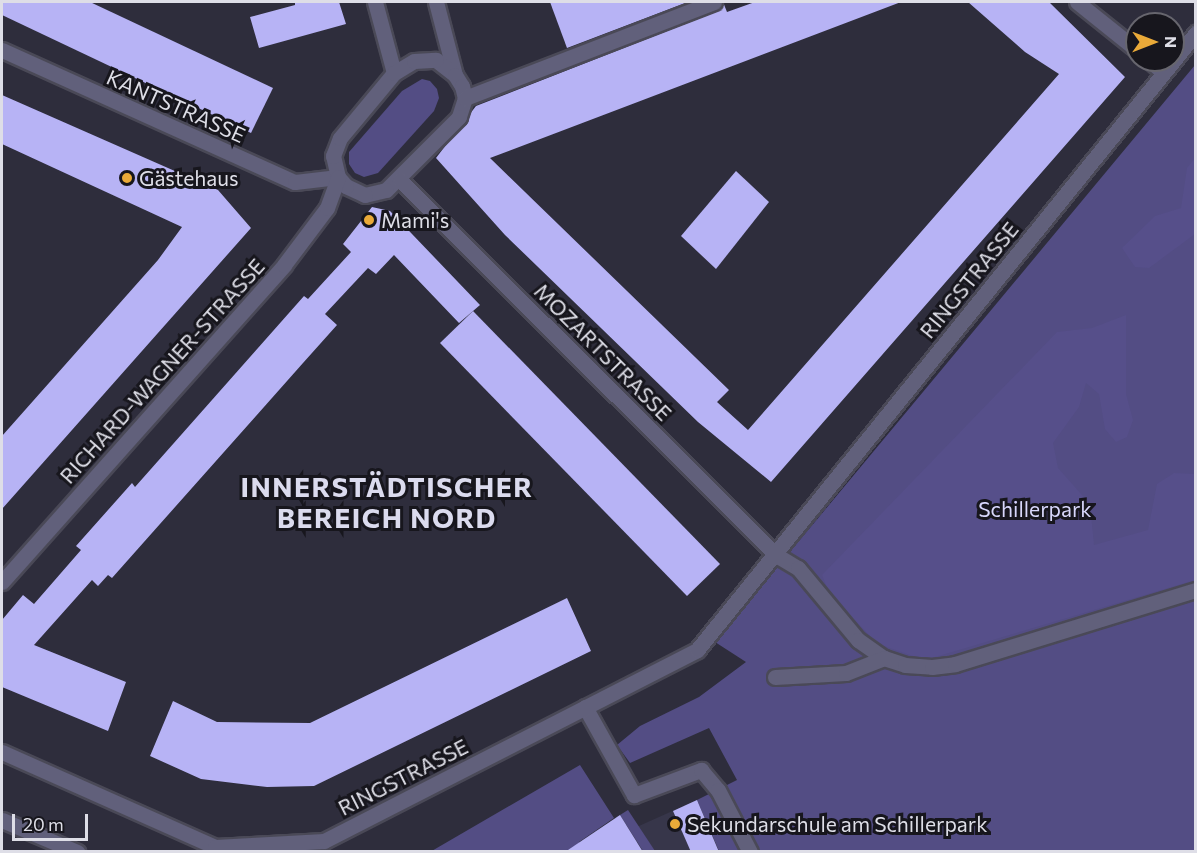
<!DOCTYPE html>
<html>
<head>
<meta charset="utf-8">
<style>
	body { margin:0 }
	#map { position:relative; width:1197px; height:853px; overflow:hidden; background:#2e2d3c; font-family:Commissioner,sans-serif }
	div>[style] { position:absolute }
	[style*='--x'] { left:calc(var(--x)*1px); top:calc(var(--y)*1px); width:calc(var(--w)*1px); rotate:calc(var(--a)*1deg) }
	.built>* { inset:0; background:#37364a }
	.green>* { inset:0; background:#534d84 }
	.forest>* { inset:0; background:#564f8a }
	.building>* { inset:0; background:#b7b3f5 }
	.roads { filter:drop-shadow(2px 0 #4a4957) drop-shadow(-2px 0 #4a4957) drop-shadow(0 2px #4a4957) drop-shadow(0 -2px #4a4957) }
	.minor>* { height:15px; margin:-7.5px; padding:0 7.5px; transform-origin:7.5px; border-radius:7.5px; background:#61607b }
	.dots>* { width:16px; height:16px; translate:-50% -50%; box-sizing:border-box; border:3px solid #17161d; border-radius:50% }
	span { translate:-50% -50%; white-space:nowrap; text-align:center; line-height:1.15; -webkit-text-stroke:6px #17161d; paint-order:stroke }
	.street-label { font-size:21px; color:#dedee7 }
	.poi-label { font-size:21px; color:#dedee7 }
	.left { translate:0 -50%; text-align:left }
	.park-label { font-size:21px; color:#d8d7fb }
	.district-label { font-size:27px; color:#dbdbee; font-weight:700; letter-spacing:1.5px }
	.frame { position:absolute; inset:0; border:3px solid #dedee7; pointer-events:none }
	.north { position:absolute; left:1125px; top:12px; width:60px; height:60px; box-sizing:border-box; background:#17161d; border:2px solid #67666e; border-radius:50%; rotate:90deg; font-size:16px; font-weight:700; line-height:24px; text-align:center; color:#dedee7 }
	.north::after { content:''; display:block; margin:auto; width:21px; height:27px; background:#eaaa39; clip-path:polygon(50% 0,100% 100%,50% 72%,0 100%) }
	.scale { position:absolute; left:12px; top:814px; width:76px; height:27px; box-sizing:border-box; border:3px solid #dedee7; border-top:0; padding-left:8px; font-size:18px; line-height:21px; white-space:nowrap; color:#dedee7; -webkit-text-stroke:4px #17161d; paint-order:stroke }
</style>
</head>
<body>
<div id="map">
	<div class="built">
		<div style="clip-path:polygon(697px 800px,719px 851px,585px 851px,579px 842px,620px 815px,630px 830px)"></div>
	</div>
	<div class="green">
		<div style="clip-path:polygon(1195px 65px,1195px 851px,719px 851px,697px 800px,737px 780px,709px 728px,630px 763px,617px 745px,640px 726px,699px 697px,746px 662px,715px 642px)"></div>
		<div style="clip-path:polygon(422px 79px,430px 81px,437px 89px,439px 98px,434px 111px,378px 173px,364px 177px,355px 173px,349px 164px,349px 152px,402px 91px)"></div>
		<div style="clip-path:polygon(580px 765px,614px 818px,579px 842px,585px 851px,430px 852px)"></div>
		<div style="clip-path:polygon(628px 810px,655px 851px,643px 851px,620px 815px)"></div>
	</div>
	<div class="forest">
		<div style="clip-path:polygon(1195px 158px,1195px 234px,1149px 268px,1135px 267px,1122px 248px,1155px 216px,1181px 208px,1187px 168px)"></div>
		<div style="clip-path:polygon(1126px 315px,1126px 394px,1133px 420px,1127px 437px,1116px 442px,1105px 429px,1099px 394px,1086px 383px,1079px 407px,1053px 443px,1058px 468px,1090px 504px,1094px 545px,1148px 530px,1157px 484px,1174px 473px,1195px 474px,1195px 580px,925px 660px,878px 644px,830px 595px,822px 575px,1057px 332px,1092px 328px)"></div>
	</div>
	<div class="building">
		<div style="clip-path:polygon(2px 2px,90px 2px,273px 88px,251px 133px,2px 15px)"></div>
		<div style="clip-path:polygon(295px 2px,339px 2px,346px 24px,259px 48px,250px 17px,295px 5px)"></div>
		<div style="clip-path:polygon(550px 2px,688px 2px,567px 48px)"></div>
		<div style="clip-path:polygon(723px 2px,727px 12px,755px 2px,901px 2px,490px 158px,729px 390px,717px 402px,748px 430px,1059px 74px,1025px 52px,968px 2px,1049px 2px,1125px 77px,771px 482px,698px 422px,505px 235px,436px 158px,476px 106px,718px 11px)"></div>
		<div style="clip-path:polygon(2px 95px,218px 190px,251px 228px,2px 509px,2px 436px,158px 260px,182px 227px,2px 144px)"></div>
		<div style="clip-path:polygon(736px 171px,769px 202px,716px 269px,681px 236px)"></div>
		<div style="clip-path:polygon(372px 207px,390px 211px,480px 305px,459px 323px,394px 255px,376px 274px,368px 268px,325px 314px,337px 325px,303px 363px,112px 578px,108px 575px,98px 586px,92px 580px,34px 645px,126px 682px,108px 731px,2px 687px,2px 620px,23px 595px,34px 604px,81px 550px,76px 546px,132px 483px,135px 487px,304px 296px,308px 299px,351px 252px,343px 244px)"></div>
		<div style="clip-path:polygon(473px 311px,720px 564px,687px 596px,440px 343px)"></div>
		<div style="clip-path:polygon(567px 598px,591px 651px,314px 786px,267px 787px,201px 779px,150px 756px,173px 701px,217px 722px,310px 723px)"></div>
		<div style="clip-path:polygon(697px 800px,719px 852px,691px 852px,673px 811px)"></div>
		<div style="clip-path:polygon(620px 815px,643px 852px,565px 852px)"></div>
	</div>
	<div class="roads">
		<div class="minor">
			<div style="--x:375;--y:2;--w:73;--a:75"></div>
			<div style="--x:436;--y:2;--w:75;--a:75.4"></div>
			<div style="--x:1077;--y:2;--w:77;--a:38.7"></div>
			<div style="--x:2;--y:50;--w:321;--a:24.3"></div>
			<div style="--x:295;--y:182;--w:43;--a:-6.6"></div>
			<div style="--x:436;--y:60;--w:24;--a:38"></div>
			<div style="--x:455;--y:75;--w:13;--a:58"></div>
			<div style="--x:462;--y:86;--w:12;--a:76"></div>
			<div style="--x:465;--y:98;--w:20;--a:108"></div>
			<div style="--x:459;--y:117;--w:103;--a:135"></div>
			<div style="--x:386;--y:190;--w:22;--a:167"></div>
			<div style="--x:365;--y:195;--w:21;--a:-155"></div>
			<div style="--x:346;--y:186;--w:12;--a:-132"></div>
			<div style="--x:338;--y:177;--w:22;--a:-103"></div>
			<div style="--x:333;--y:156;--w:19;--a:-69"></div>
			<div style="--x:340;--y:138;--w:85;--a:-50.3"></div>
			<div style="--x:394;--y:73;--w:23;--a:-31"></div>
			<div style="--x:414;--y:61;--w:22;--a:-3"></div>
			<div style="--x:1149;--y:60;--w:18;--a:41"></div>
			<div style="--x:465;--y:98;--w:267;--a:-21.1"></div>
			<div style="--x:400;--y:180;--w:531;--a:44.92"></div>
			<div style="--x:776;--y:555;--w:26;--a:31"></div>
			<div style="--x:798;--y:568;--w:94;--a:50.2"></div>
			<div style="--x:858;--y:640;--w:32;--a:35"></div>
			<div style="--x:884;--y:658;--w:22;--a:18"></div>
			<div style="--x:905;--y:665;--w:27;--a:4"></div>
			<div style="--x:932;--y:667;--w:23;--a:-7"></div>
			<div style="--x:955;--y:664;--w:252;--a:-17.1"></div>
			<div style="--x:2;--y:582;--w:424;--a:-48.3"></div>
			<div style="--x:284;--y:265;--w:71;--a:-53"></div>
			<div style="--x:327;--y:208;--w:33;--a:-70"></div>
			<div style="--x:775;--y:677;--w:71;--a:-3.2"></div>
			<div style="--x:846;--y:673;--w:41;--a:-21.5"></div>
			<div style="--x:585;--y:707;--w:101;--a:60.9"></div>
			<div style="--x:634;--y:795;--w:72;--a:-20.5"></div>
			<div style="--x:701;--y:770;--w:26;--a:50"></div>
			<div style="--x:718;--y:790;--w:70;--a:62.7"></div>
			<div style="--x:2;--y:752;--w:233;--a:24"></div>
			<div style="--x:215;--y:847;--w:109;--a:-3.2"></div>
			<div style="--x:324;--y:841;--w:419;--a:-27.1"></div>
			<div style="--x:697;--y:650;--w:794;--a:-51.04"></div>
			<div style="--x:2;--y:820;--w:82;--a:23.1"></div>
		</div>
	</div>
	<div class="dots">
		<div style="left:127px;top:178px;background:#eaaa39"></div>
		<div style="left:369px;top:220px;background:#eaaa39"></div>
		<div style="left:675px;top:824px;background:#eaaa39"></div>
	</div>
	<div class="street-label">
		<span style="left:176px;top:106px;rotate:24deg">KANTSTRASSE</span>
		<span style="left:969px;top:280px;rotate:-51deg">RINGSTRASSE</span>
		<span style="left:603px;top:352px;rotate:45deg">MOZARTSTRASSE</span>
		<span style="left:162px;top:371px;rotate:-48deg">RICHARD-WAGNER-STRASSE</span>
		<span style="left:403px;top:777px;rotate:-27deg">RINGSTRASSE</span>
	</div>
	<div class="poi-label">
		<span class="left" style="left:139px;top:178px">Gästehaus</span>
		<span class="left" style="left:381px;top:220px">Mami's</span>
		<span class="left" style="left:687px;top:824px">Sekundarschule am Schillerpark</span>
	</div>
	<div class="park-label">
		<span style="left:1035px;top:509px">Schillerpark</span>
	</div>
	<div class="district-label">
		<span style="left:387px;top:502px">INNERSTÄDTISCHER<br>BEREICH NORD</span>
	</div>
	<div class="frame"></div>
	<div class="north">N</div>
	<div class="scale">20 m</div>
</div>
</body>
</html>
